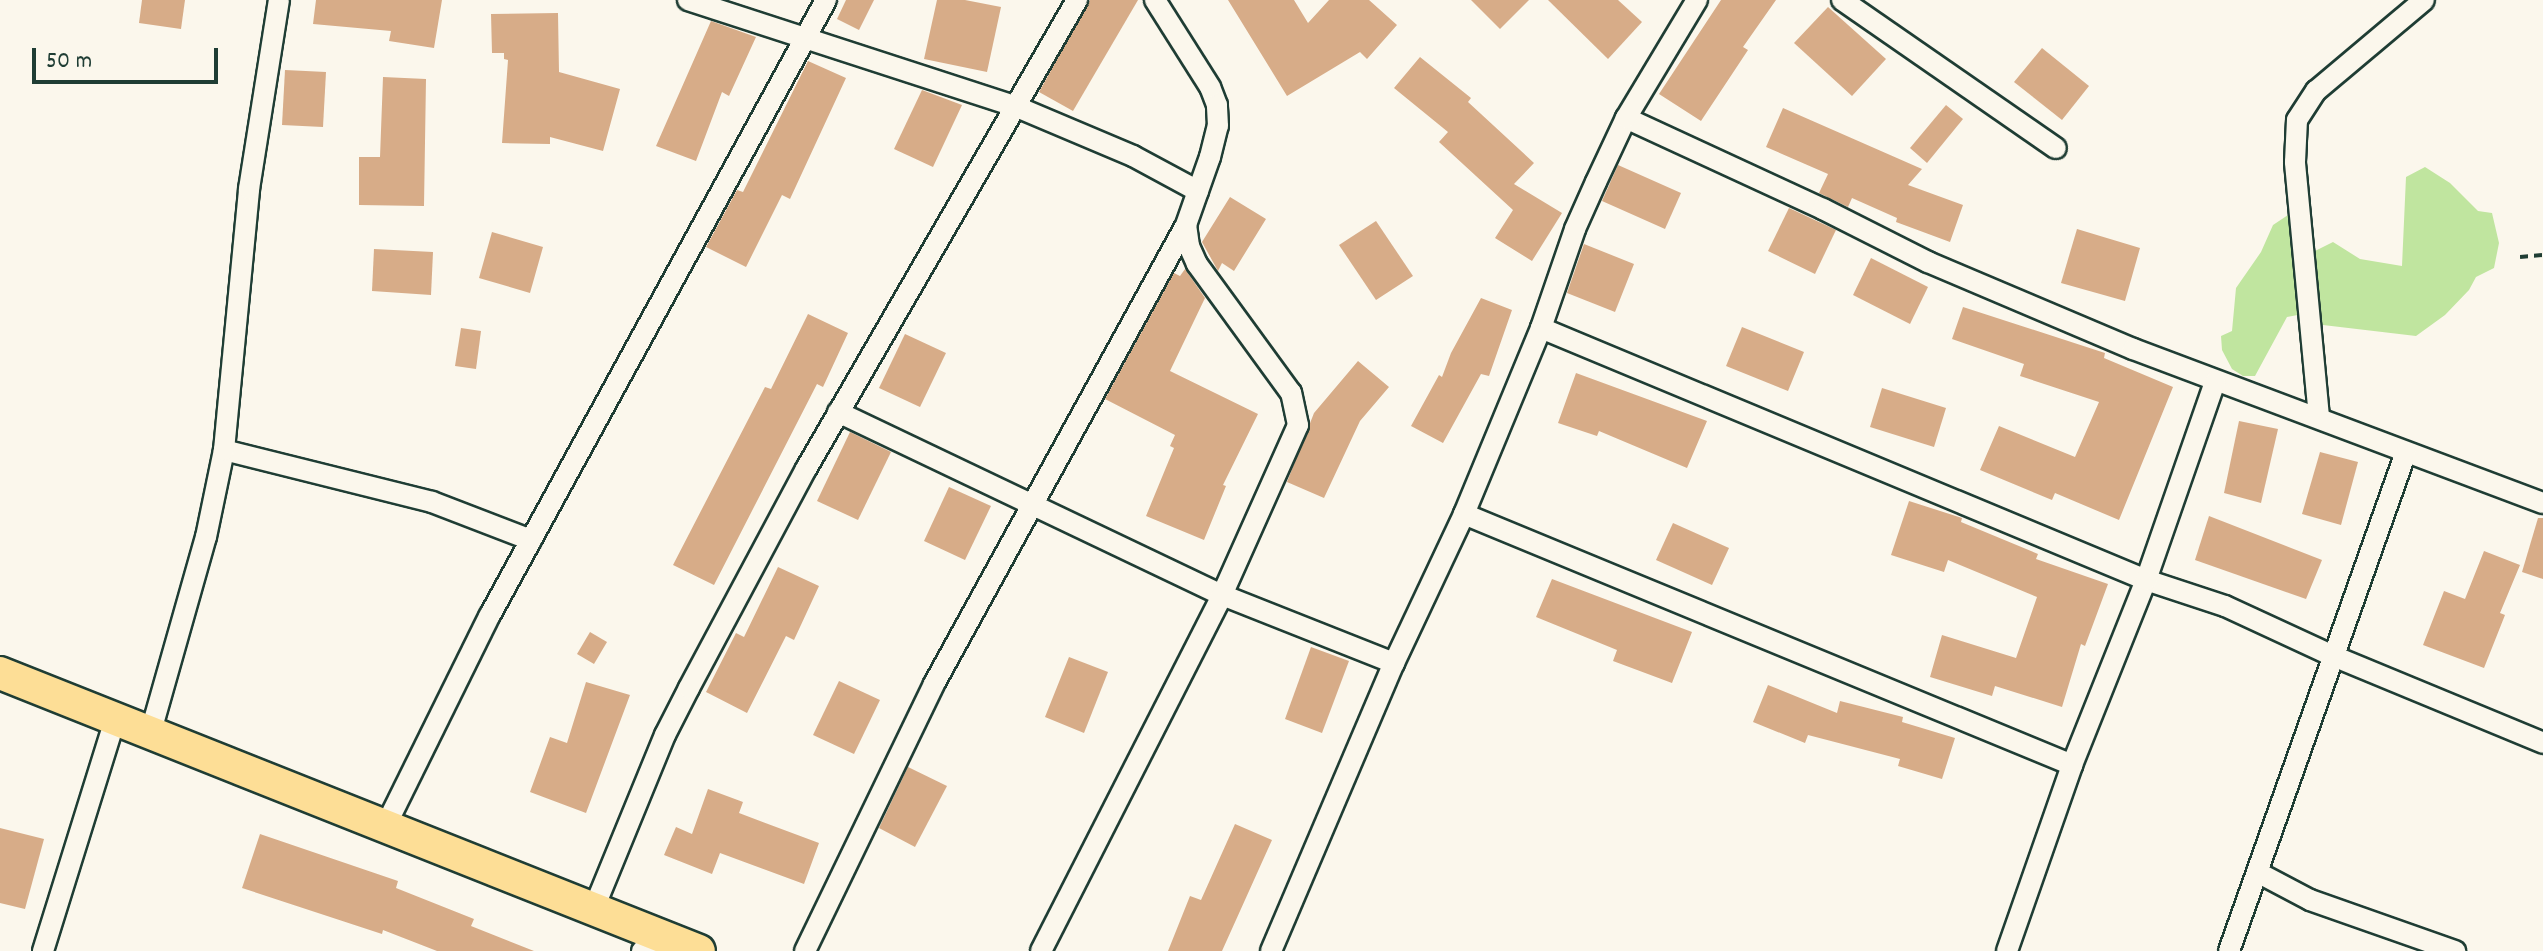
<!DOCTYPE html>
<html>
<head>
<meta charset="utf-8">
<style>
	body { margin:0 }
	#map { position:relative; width:2543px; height:951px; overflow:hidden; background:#fbf7ec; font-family:Dekko,sans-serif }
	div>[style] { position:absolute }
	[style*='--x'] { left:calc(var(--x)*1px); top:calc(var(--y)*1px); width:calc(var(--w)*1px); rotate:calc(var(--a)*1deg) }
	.green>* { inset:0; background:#c0e59f }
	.building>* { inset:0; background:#d7ac88 }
	.path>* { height:4px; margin-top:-2px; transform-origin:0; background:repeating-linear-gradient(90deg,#1f3d34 0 8px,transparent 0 14px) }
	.roads { filter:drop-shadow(2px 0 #1f3d34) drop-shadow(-2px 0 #1f3d34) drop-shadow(0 2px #1f3d34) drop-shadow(0 -2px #1f3d34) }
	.street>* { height:20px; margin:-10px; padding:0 10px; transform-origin:10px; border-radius:10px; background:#fbf7ec }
	.primary>* { height:32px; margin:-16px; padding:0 16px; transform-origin:16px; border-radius:16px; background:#fdde96 }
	span { translate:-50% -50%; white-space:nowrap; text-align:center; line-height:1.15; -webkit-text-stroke:7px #fbf7ec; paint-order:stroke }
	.scale { position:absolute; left:32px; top:48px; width:186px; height:36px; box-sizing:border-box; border:4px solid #1f3d34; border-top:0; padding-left:10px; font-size:24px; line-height:28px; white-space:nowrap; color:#1f3d34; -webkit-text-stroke:6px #fbf7ec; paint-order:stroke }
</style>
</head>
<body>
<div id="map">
	<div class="green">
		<div style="clip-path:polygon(2425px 167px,2450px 183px,2478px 211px,2492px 213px,2499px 243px,2494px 268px,2476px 277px,2469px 290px,2445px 315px,2416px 336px,2323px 325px,2303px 314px,2287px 317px,2255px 376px,2243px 376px,2232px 369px,2222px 350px,2221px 336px,2232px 331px,2236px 288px,2261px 252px,2273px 225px,2294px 211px,2308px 229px,2315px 251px,2333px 242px,2360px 259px,2402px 266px,2406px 177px)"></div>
	</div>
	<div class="building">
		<div style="clip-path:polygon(142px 0,185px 0,181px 29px,139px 23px)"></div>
		<div style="clip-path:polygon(316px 0,442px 0,434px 48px,389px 41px,391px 31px,313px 24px)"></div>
		<div style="clip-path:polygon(846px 0,874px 0,859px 30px,837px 19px)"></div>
		<div style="clip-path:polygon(937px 0,965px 0,1001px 7px,987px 72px,924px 59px)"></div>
		<div style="clip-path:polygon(1090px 0,1138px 0,1073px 111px,1039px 92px)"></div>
		<div style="clip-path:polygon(1228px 0,1294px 0,1308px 23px,1329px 0,1369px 0,1397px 25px,1367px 59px,1360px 52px,1287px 96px)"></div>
		<div style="clip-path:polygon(1471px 0,1529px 0,1500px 29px)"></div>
		<div style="clip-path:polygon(1548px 0,1618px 0,1642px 22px,1608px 59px)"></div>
		<div style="clip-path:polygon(1721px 0,1776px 0,1743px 47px,1748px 50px,1701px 121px,1659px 94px)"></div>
		<div style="clip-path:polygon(1828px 7px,1886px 59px,1852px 96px,1794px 43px)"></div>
		<div style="clip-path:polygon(558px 13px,559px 72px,620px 89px,603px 151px,550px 137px,550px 144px,502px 143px,508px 60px,504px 59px,504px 53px,492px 53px,491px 14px)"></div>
		<div style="clip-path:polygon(711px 21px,756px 37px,729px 96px,722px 92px,696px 161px,656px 146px)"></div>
		<div style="clip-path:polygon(2042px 48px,2089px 86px,2062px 120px,2014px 82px)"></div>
		<div style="clip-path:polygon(1420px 57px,1471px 98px,1468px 102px,1534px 163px,1514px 184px,1562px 213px,1532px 261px,1495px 238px,1513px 210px,1439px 142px,1448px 132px,1394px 88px)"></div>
		<div style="clip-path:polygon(808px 61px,846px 78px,790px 199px,782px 195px,746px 267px,706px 247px,737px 190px,743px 192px)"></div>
		<div style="clip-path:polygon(285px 70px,326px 72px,323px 127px,282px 125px)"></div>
		<div style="clip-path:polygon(383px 77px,426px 79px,424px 206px,359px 205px,359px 157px,380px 157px)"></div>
		<div style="clip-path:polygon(922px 90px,962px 105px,933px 167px,894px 149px)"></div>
		<div style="clip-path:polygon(1946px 105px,1963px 119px,1927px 163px,1910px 148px)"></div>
		<div style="clip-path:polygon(1783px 108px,1922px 169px,1908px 185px,1963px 205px,1950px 242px,1896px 222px,1897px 218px,1852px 198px,1848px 207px,1819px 193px,1828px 174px,1766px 147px)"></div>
		<div style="clip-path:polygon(1618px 165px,1681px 193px,1665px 229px,1602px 201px)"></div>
		<div style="clip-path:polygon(1230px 197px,1266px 219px,1234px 271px,1222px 263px,1218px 271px,1202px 242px)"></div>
		<div style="clip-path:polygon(1789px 208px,1836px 230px,1815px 274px,1768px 251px)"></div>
		<div style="clip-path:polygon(1376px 221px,1413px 276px,1376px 300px,1339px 245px)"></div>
		<div style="clip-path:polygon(2077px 229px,2140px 248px,2125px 301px,2061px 283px)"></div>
		<div style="clip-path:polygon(492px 232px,543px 247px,530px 293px,479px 278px)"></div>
		<div style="clip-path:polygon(1584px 244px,1634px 264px,1615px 312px,1567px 293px)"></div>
		<div style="clip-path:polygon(374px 249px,433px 252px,431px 295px,372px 291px)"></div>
		<div style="clip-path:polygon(1871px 258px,1928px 287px,1910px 324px,1853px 295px)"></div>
		<div style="clip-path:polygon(1185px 269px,1205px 298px,1170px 371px,1258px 414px,1223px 485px,1226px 486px,1204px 540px,1146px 516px,1174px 448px,1170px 446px,1175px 435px,1105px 399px,1174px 273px,1180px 276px)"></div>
		<div style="clip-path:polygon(1481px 298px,1512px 310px,1489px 376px,1481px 374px,1443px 443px,1411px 426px,1439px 375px,1442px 377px,1451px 353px)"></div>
		<div style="clip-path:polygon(1963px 307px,2105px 353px,2104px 358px,2173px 387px,2119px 520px,2055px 493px,2052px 500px,1980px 470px,1999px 426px,2075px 457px,2099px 402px,2020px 376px,2024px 364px,1952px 339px)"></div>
		<div style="clip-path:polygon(808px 314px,848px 333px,823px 387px,817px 384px,714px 585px,673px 565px,765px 387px,771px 389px)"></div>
		<div style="clip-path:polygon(1742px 327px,1804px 352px,1788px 391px,1726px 366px)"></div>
		<div style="clip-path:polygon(461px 328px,481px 331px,476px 369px,455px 366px)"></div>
		<div style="clip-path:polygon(905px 334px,946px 353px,920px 407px,879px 388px)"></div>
		<div style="clip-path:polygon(1358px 361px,1389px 387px,1360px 421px,1324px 498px,1287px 482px,1314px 413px)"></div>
		<div style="clip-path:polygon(1576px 373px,1707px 421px,1687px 468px,1599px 431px,1597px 436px,1558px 423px)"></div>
		<div style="clip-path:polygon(1882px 388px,1946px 408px,1934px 447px,1870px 427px)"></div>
		<div style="clip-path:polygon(2239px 421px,2278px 429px,2261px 503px,2224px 493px)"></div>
		<div style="clip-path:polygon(850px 432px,891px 452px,858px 520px,817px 501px)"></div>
		<div style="clip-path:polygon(2320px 452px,2358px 462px,2341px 525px,2302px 514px)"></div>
		<div style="clip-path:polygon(949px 487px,991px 506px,965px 560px,924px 541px)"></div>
		<div style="clip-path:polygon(1909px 501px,1962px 518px,1961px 522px,2038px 554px,2036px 559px,2108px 584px,2085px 646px,2081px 644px,2062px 707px,1995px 686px,1992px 696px,1930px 677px,1942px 635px,2016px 658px,2037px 597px,1948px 560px,1944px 572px,1891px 555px)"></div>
		<div style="clip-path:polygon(2209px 516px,2322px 560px,2306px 599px,2195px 560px)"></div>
		<div style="clip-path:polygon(2538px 518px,2543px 518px,2543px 579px,2522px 572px)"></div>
		<div style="clip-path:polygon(1673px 523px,1729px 548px,1712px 585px,1656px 560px)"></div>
		<div style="clip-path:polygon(2484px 551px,2520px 565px,2500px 613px,2505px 615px,2484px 668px,2423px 645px,2444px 591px,2465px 599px)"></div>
		<div style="clip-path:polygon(778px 567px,819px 586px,794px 640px,786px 636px,747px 713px,706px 692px,736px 633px,744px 637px)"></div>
		<div style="clip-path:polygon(1552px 579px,1692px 632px,1672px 683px,1613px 661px,1617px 650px,1536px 617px)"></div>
		<div style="clip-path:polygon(590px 632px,607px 642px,594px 664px,577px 654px)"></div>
		<div style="clip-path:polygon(1311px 647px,1349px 661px,1322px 733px,1285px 719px)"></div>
		<div style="clip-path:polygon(1069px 657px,1108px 672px,1084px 733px,1045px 717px)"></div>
		<div style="clip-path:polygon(839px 681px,880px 700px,854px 754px,813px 735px)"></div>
		<div style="clip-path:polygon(586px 682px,630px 695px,586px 813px,530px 792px,550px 737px,567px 743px)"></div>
		<div style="clip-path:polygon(1768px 685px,1837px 713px,1840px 701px,1903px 717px,1902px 722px,1955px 738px,1942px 779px,1898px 766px,1900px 759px,1808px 735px,1805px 743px,1753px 722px)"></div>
		<div style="clip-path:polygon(908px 767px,947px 786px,915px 847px,879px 828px)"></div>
		<div style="clip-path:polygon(708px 789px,743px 802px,739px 813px,819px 843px,804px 884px,720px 853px,712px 874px,664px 855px,676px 827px,692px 834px)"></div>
		<div style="clip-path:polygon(1235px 824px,1272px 840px,1222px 951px,1168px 951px,1190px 896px,1201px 900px)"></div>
		<div style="clip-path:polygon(0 828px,44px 839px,25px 909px,0 903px)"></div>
		<div style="clip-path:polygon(260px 834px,398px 881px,396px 888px,474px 919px,471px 926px,534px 951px,437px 951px,383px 930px,382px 934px,242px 888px)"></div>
	</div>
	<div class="path">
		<div style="--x:2520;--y:257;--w:23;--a:-5"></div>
	</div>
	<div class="roads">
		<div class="street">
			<div style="--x:688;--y:0;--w:346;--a:18"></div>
			<div style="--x:1017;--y:107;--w:126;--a:22.9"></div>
			<div style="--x:1133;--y:156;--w:74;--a:28.3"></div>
			<div style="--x:1842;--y:0;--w:260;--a:34.7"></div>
			<div style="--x:1626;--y:118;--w:217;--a:24.8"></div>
			<div style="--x:1823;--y:209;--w:118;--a:26.8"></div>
			<div style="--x:1928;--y:262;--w:223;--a:23"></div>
			<div style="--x:2133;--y:349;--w:438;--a:20.6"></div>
			<div style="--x:1541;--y:328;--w:655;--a:22.61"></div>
			<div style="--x:2146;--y:580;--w:83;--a:18.2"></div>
			<div style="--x:2225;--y:606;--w:117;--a:24.8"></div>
			<div style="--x:2331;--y:655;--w:230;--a:22.5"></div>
			<div style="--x:838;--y:412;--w:425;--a:25.5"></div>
			<div style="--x:1222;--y:595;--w:185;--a:21.6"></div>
			<div style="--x:2319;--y:417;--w:256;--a:-95.4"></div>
			<div style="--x:2295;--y:162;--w:42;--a:-87.3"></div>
			<div style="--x:2297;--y:120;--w:35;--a:-57"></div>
			<div style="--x:2316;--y:91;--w:141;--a:-40.1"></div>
			<div style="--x:224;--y:450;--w:214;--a:14"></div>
			<div style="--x:432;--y:502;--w:106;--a:21"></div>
			<div style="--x:1464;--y:514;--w:658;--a:22.43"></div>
			<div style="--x:151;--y:731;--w:202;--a:-74.2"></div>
			<div style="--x:206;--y:537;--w:89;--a:-78.3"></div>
			<div style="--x:224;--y:450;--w:262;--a:-84.5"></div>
			<div style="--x:249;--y:189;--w:191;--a:-81"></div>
			<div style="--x:386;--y:825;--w:234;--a:-63.7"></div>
			<div style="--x:490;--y:615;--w:701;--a:-61.35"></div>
			<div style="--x:2257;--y:872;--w:60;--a:27.8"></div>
			<div style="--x:2310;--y:900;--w:154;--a:19.4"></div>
			<div style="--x:594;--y:908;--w:187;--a:-67.7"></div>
			<div style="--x:665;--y:735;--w:53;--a:-62.9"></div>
			<div style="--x:689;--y:688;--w:248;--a:-61.9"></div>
			<div style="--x:806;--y:469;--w:542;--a:-59.98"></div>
			<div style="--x:43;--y:951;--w:245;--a:-72.7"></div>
			<div style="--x:642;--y:951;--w:23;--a:-43"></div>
			<div style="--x:805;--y:951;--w:297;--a:-64.2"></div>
			<div style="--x:934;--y:684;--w:524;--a:-61.23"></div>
			<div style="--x:1041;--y:951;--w:399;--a:-63"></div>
			<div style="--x:1222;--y:595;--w:186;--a:-65.9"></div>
			<div style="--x:1298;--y:425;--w:33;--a:-102"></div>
			<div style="--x:1291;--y:393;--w:160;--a:-126.1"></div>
			<div style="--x:1197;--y:264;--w:20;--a:-114"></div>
			<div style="--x:1189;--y:246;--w:21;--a:-98"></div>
			<div style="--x:1186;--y:225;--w:72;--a:-70.6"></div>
			<div style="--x:1210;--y:157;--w:32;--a:-76"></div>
			<div style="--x:1218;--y:126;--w:21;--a:-93"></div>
			<div style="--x:1217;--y:105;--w:19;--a:-111"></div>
			<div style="--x:1210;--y:87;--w:103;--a:-122.3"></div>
			<div style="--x:1271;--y:951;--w:313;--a:-66.9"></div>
			<div style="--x:1394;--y:663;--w:165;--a:-64.8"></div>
			<div style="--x:1464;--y:514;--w:201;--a:-67.5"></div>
			<div style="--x:1541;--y:328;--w:105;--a:-71"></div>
			<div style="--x:1575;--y:229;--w:51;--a:-65.9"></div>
			<div style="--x:1596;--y:182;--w:71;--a:-64.9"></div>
			<div style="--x:1626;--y:118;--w:138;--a:-59"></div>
			<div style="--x:2007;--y:951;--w:197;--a:-70.7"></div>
			<div style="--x:2072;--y:765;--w:199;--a:-68.2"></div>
			<div style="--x:2146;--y:580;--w:210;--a:-70.8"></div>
			<div style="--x:2229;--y:951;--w:529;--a:-70.47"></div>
		</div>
		<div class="primary">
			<div style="--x:0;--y:673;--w:752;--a:21.69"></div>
		</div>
	</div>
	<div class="scale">50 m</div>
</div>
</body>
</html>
